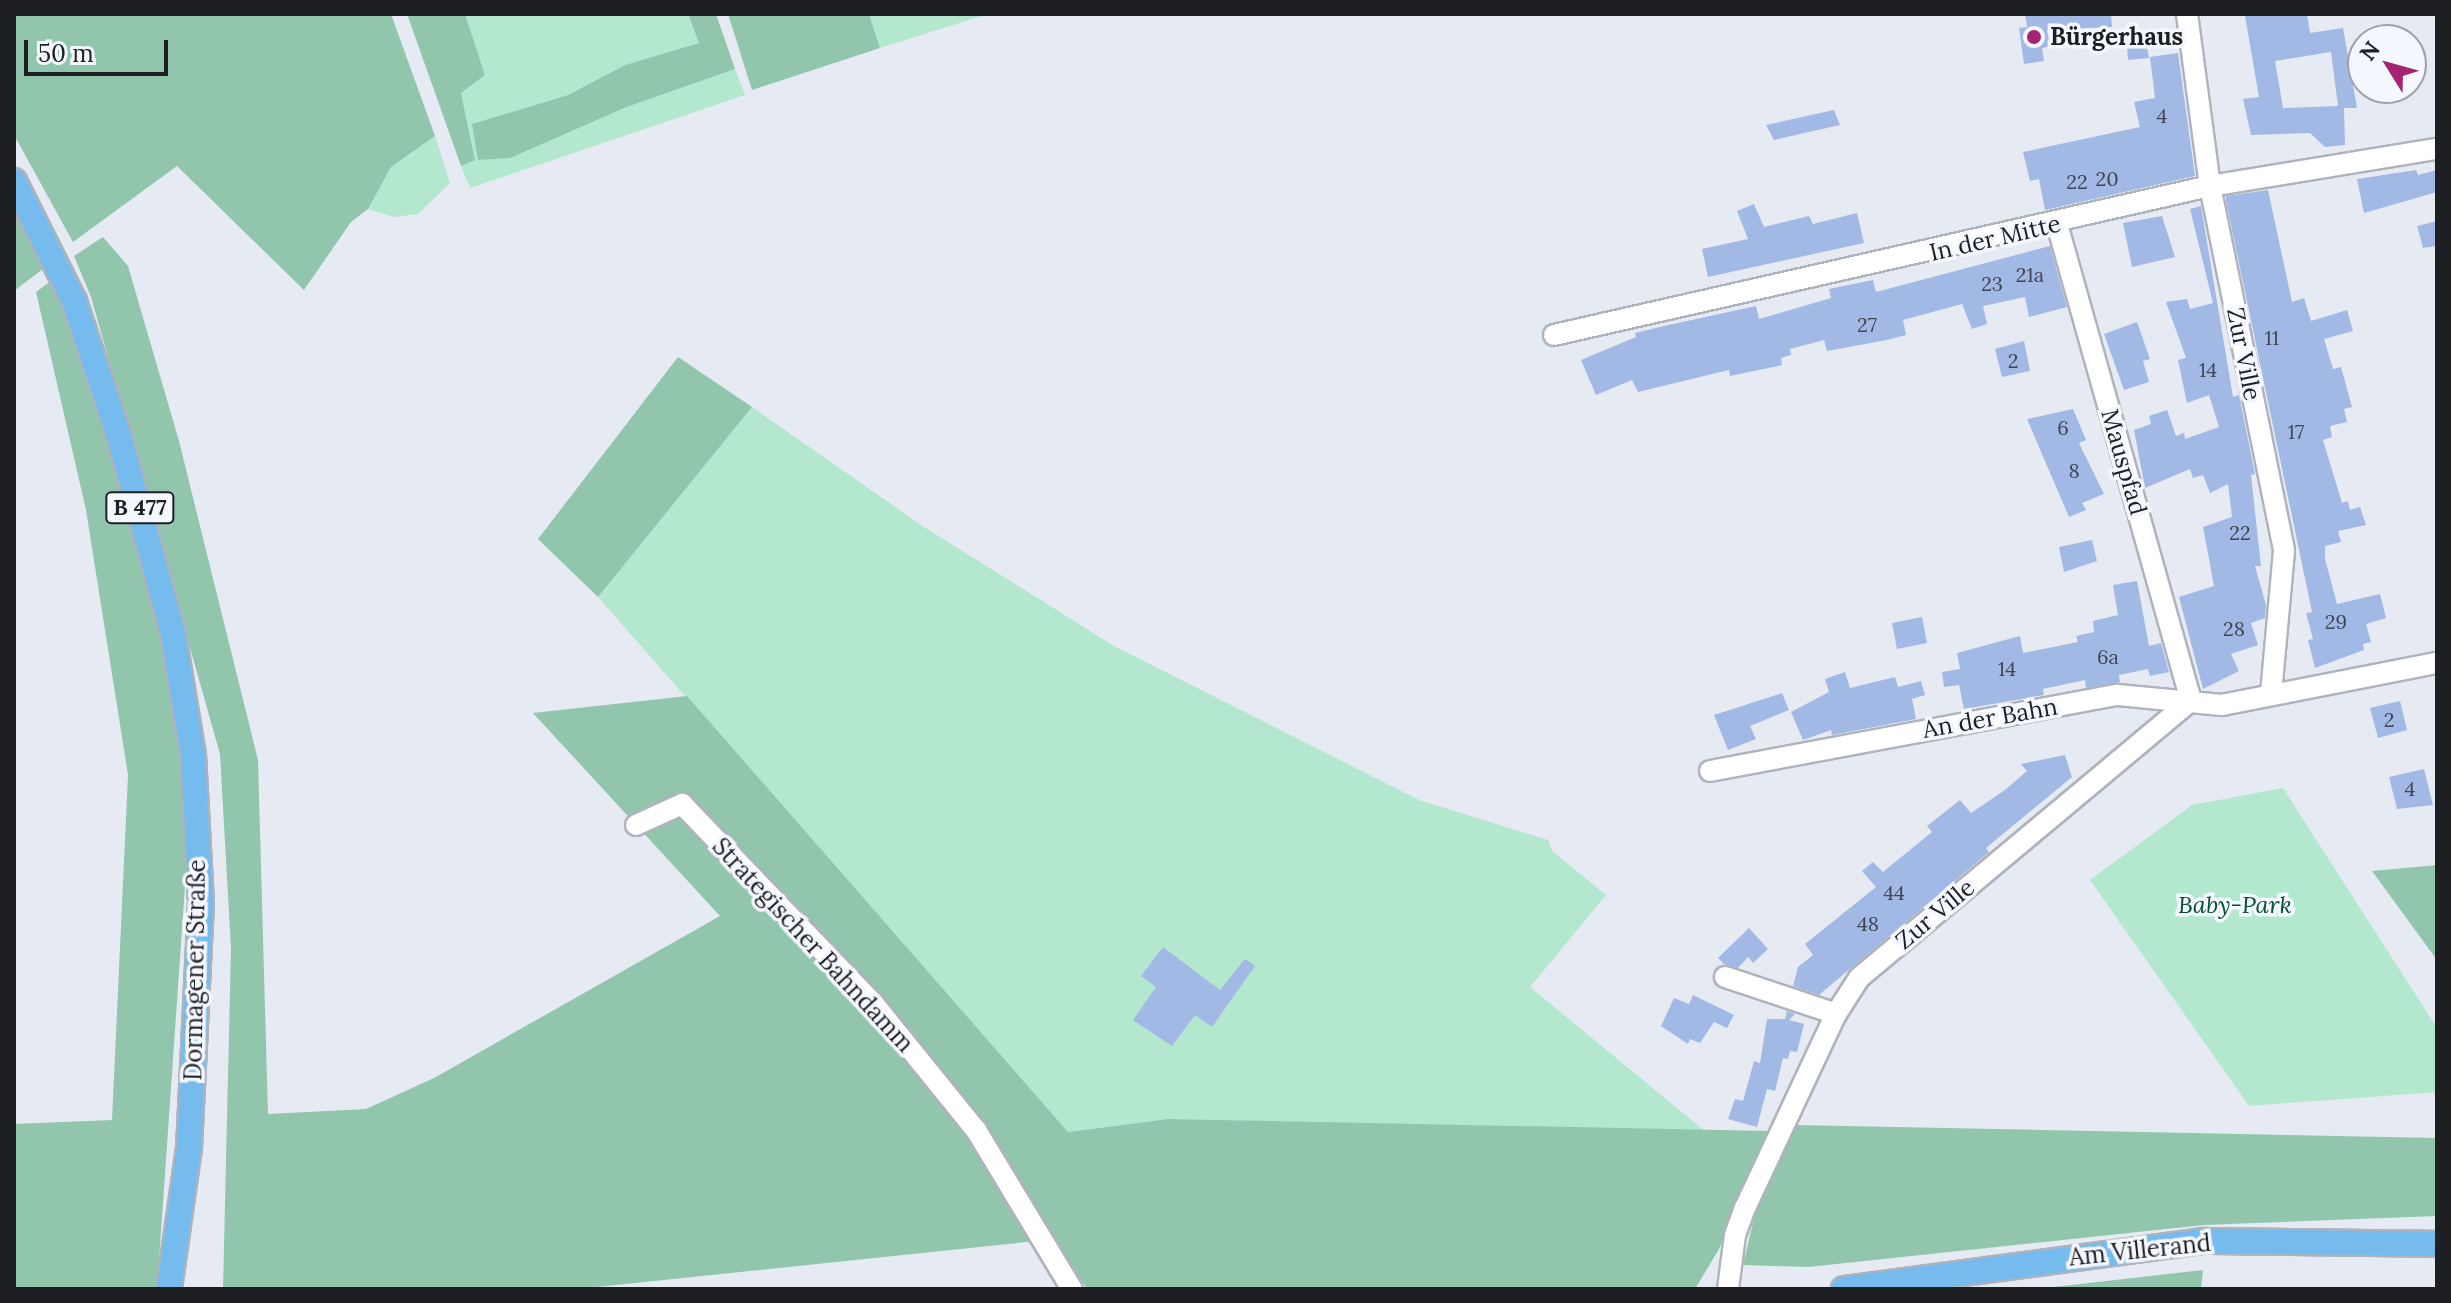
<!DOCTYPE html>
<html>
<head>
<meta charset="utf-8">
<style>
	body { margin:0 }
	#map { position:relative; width:2451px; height:1303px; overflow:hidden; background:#e6eaf3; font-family:Lora,serif }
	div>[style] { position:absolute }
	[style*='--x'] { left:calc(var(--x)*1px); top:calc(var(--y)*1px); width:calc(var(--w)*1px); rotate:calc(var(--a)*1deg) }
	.green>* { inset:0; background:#b3e8ce }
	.forest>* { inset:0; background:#91c6ac }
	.building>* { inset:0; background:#a3b9e5 }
	.roads { filter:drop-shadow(2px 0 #afb3bb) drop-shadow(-2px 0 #afb3bb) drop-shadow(0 2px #afb3bb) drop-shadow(0 -2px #afb3bb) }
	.minor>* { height:20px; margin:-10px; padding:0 10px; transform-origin:10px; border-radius:10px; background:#fff }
	.major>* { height:24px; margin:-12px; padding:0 12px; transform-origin:12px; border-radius:12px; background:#75bbed }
	.dots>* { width:22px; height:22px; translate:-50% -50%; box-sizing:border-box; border:4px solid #f4f7fe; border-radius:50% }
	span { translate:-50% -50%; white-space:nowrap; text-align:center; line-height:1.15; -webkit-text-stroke:7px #f4f7fe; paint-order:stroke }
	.number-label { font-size:20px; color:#3f4653 }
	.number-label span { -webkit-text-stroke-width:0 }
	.shield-label span { padding:2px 6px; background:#f4f7fe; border:2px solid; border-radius:6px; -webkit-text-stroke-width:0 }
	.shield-label { font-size:22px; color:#1e1f22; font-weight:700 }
	.poi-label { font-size:24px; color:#1e1f22; font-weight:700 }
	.left { translate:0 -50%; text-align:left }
	.street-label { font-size:24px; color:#1e1f22 }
	.park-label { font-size:24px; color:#084f36; font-style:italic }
	.frame { position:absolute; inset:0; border:16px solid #1e1f22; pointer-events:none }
	.north { position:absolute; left:2347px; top:24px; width:80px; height:80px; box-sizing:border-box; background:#f4f7fe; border:2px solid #9ea1a6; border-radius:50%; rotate:307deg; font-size:22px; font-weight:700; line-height:32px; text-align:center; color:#1e1f22 }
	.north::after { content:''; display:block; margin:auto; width:28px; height:36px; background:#a42372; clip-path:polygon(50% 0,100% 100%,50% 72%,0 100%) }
	.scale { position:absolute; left:24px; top:40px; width:144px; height:36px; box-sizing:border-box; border:4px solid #1e1f22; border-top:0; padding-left:10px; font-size:24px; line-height:28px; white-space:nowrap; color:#1e1f22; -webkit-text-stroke:6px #f4f7fe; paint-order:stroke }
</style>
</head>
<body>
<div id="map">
	<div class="green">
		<div style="clip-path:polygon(465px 14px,688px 14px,699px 43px,625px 65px,568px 95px,473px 124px,624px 108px,735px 69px,745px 95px,470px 188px,461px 166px,475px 159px,461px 93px,485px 75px)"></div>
		<div style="clip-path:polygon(869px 14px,988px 14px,880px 48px)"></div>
		<div style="clip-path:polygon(435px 136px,450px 183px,418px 214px,394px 217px,368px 209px,391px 167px)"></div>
		<div style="clip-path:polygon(752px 407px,924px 527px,1114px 646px,1419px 800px,1548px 840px,1552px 851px,1606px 895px,1530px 987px,1706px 1132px,1168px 1119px,1068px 1132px,598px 597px)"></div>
		<div style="clip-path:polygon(2283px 788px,2437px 1028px,2437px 1092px,2249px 1106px,2090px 880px,2192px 805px)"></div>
	</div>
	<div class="forest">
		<div style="clip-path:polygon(14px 14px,391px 14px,435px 136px,391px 167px,368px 209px,351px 222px,304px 290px,177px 166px,73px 242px,14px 135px)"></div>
		<div style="clip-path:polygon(407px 14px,465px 14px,485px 75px,461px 93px,475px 160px,461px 166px)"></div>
		<div style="clip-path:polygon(688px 14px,716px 14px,735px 69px,624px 108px,510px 158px,478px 160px,472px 124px,568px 95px,625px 65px,699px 43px)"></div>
		<div style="clip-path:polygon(728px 14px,869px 14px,880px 48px,752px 90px)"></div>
		<div style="clip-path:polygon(14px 184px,56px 259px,14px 291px)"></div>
		<div style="clip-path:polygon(103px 237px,128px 266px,179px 441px,258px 760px,268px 1114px,366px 1109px,434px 1078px,720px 916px,533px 713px,687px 696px,1068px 1132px,1168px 1119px,1769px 1131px,1719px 1249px,1695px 1289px,1087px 1289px,1055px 1239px,578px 1289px,223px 1289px,231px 948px,220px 754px,91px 297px,74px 256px)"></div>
		<div style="clip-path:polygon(66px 270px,194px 757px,157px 1289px,14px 1289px,14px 1124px,112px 1120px,128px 775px,86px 510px,36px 292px)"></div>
		<div style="clip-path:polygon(678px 357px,752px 407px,598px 597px,538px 539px)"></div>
		<div style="clip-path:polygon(2437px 865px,2437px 960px,2372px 871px)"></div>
		<div style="clip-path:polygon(1795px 1125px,2437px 1138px,2437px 1216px,2204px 1225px,1808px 1267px,1743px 1265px,1755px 1214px)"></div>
		<div style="clip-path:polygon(2203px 1270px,2201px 1289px,2036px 1289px)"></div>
	</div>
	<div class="building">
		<div style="clip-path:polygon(2025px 14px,2111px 14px,2112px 27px,2047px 30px,2050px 46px,2042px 48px,2044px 61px,2024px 64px,2019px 28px,2027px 27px)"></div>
		<div style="clip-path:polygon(evenodd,2307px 14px,2310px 33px,2343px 28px,2357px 108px,2344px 108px,2345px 145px,2325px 147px,2310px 133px,2251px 135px,2243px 99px,2259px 97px,2245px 16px,2307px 14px,2331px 52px,2338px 106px,2283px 108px,2275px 61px,2331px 52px)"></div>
		<div style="clip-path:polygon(2146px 42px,2149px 58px,2128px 60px,2127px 44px)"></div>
		<div style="clip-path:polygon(2178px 53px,2195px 176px,2045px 210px,2039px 179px,2030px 181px,2023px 152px,2140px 127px,2134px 102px,2155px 98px,2150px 57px)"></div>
		<div style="clip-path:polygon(1834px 110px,1840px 125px,1774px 140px,1766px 125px)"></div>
		<div style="clip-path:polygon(2416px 170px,2418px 175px,2437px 170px,2437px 192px,2364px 213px,2357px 179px)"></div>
		<div style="clip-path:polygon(2268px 190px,2292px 302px,2304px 298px,2311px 321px,2347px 310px,2353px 331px,2324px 339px,2333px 369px,2341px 367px,2352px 407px,2344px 409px,2347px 422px,2330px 426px,2332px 437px,2323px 440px,2342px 503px,2348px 501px,2350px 510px,2360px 507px,2366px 525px,2338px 531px,2341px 542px,2325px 546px,2325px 559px,2337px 604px,2380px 594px,2386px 618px,2366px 624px,2371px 642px,2363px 644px,2364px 650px,2315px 668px,2308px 640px,2313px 639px,2306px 613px,2312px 612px,2226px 201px,2226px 196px)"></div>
		<div style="clip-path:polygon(1754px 204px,1764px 227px,1809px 216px,1813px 224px,1857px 213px,1864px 243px,1708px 277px,1702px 249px,1748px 239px,1737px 211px)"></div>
		<div style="clip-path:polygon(2201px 206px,2233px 397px,2239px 395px,2255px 474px,2251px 475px,2261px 566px,2255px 566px,2266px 605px,2265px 618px,2251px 623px,2258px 645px,2231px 654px,2239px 671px,2203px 689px,2179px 597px,2214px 586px,2203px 527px,2232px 517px,2228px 484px,2210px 493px,2203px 475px,2193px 478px,2190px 469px,2145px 488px,2134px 430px,2151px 424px,2149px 416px,2167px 410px,2176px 436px,2184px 433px,2185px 439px,2219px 427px,2209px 395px,2187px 403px,2178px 360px,2186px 358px,2166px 302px,2187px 299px,2190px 309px,2213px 303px,2190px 209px)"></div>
		<div style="clip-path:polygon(2162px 216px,2175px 257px,2132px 267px,2123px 223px)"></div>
		<div style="clip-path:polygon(2437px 221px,2437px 246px,2423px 248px,2417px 226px)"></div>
		<div style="clip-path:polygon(2050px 246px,2067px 307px,2029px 317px,2025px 297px,1983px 306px,1987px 324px,1972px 329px,1962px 304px,1903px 320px,1906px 335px,1887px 340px,1827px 351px,1824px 340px,1790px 349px,1791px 355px,1781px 358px,1782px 365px,1730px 376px,1729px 370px,1638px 392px,1632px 380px,1596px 395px,1581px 360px,1636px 337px,1635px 333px,1664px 326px,1756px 306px,1759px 319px,1831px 298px,1829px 289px,1873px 280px,1876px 292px)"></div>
		<div style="clip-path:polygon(2137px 322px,2150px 359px,2143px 361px,2149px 382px,2124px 390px,2104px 334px)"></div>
		<div style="clip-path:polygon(2024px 341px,2030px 371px,2002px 377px,1995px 349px)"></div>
		<div style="clip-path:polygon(2073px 409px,2086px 440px,2079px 443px,2104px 494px,2082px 503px,2086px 510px,2069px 517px,2027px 419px)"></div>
		<div style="clip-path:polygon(2092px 540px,2097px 561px,2064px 572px,2059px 547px)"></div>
		<div style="clip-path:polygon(2137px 581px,2149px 646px,2161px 643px,2169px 672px,2150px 676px,2148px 669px,2119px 675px,2120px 682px,2086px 688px,2085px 680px,2043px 689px,2044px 695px,1964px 709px,1959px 685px,1944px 687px,1942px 672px,1960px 669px,1957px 653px,2020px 636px,2023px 653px,2078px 642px,2076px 636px,2094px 632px,2093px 621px,2118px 615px,2113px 585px)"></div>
		<div style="clip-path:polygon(1922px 617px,1927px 643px,1897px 649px,1892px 623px)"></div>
		<div style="clip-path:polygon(1845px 672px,1850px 688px,1895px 677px,1898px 687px,1921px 681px,1925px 695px,1912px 699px,1916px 719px,1832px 735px,1831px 730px,1803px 740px,1791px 712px,1829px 692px,1825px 679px)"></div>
		<div style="clip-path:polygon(1782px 693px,1789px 710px,1750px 726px,1756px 739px,1728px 750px,1714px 715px)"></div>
		<div style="clip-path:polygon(2400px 701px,2407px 730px,2378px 738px,2370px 708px)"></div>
		<div style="clip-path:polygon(2065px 755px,2072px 777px,1986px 848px,1989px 852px,1819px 995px,1793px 986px,1798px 967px,1813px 955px,1805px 944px,1876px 887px,1862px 871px,1873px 862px,1883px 872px,1932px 832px,1927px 826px,1960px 800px,1971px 813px,2005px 790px,2027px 771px,2021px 764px)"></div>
		<div style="clip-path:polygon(2424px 769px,2433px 805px,2397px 809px,2389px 777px)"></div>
		<div style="clip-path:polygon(1749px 928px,1768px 949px,1753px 963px,1748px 957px,1738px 968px,1724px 964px,1718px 958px)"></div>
		<div style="clip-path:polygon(1163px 947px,1220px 990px,1245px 959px,1255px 966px,1212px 1027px,1195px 1015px,1172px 1046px,1133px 1020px,1156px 987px,1141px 976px)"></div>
		<div style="clip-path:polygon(1693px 995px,1734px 1015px,1727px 1028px,1714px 1022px,1700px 1043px,1690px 1039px,1688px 1044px,1661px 1026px,1674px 998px,1689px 1004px)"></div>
		<div style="clip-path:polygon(1787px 1011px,1795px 1014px,1789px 1020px,1804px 1024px,1797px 1052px,1790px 1051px,1788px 1059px,1783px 1058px,1775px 1091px,1767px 1089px,1757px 1127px,1728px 1119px,1735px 1099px,1743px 1101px,1754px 1061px,1760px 1063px,1767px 1019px,1785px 1019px)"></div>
	</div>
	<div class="roads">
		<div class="minor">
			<div style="--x:2187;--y:14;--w:174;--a:82.4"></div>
			<div style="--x:2210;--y:186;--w:372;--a:78.5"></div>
			<div style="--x:2284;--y:551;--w:144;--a:95.2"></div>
			<div style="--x:2057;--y:224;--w:495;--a:74.3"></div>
			<div style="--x:1554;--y:335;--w:673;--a:-12.8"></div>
			<div style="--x:2210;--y:186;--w:230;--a:-9.3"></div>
			<div style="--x:1710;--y:771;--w:415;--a:-10.6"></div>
			<div style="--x:2118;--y:695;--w:104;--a:5.5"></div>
			<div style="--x:2222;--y:705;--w:219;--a:-11.1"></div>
			<div style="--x:636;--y:825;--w:51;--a:-24.5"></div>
			<div style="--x:682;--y:804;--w:276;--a:46.2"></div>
			<div style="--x:873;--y:1003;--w:164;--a:51"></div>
			<div style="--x:976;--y:1130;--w:186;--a:58.9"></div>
			<div style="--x:1725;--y:977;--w:117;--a:18.4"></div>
			<div style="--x:1728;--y:1289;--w:54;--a:-82.6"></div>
			<div style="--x:1735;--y:1235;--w:29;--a:-70"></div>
			<div style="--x:1745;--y:1208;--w:214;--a:-64.9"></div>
			<div style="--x:1836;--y:1014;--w:43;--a:-57.4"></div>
			<div style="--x:1859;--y:978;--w:433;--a:-39.9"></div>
		</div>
		<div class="major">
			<div style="--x:14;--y:181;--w:134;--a:63.4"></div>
			<div style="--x:74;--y:301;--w:142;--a:71.6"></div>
			<div style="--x:119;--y:436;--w:205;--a:74.7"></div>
			<div style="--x:173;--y:634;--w:123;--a:80.6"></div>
			<div style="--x:193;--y:755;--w:148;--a:86.9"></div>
			<div style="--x:201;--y:903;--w:245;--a:92.8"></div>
			<div style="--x:189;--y:1148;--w:142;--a:98.1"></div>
			<div style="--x:1844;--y:1289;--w:363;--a:-7.6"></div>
			<div style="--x:2204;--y:1241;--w:233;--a:0.7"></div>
		</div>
	</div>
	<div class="dots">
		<div style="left:2034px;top:37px;background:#a42372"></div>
	</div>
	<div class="number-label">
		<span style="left:2162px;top:115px">4</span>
		<span style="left:2107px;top:178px">20</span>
		<span style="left:2077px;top:181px">22</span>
		<span style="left:2030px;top:274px">21a</span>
		<span style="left:1992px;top:283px">23</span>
		<span style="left:1867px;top:324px">27</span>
		<span style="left:2272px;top:337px">11</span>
		<span style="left:2013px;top:360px">2</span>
		<span style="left:2208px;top:369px">14</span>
		<span style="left:2063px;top:427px">6</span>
		<span style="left:2296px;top:431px">17</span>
		<span style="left:2074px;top:470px">8</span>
		<span style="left:2240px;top:532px">22</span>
		<span style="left:2336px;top:621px">29</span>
		<span style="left:2234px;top:628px">28</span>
		<span style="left:2108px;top:656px">6a</span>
		<span style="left:2007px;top:668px">14</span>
		<span style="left:2389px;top:719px">2</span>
		<span style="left:2410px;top:788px">4</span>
		<span style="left:1894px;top:892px">44</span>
		<span style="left:1868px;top:923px">48</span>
	</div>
	<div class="shield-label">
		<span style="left:140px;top:508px">B 477</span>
	</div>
	<div class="poi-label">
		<span class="left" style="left:2050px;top:37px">Bürgerhaus</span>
	</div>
	<div class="street-label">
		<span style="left:1995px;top:238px;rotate:-13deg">In der Mitte</span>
		<span style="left:2244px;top:354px;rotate:79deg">Zur Ville</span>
		<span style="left:2124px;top:462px;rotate:74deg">Mauspfad</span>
		<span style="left:1990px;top:718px;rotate:-10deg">An der Bahn</span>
		<span style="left:1935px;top:914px;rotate:-40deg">Zur Ville</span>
		<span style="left:813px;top:945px;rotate:47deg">Strategischer Bahndamm</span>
		<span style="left:195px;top:970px;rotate:-89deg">Dormagener Straße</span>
		<span style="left:2140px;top:1250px;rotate:-6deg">Am Villerand</span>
	</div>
	<div class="park-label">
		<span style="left:2235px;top:905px">Baby-Park</span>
	</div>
	<div class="frame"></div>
	<div class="north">N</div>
	<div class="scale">50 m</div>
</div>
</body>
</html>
